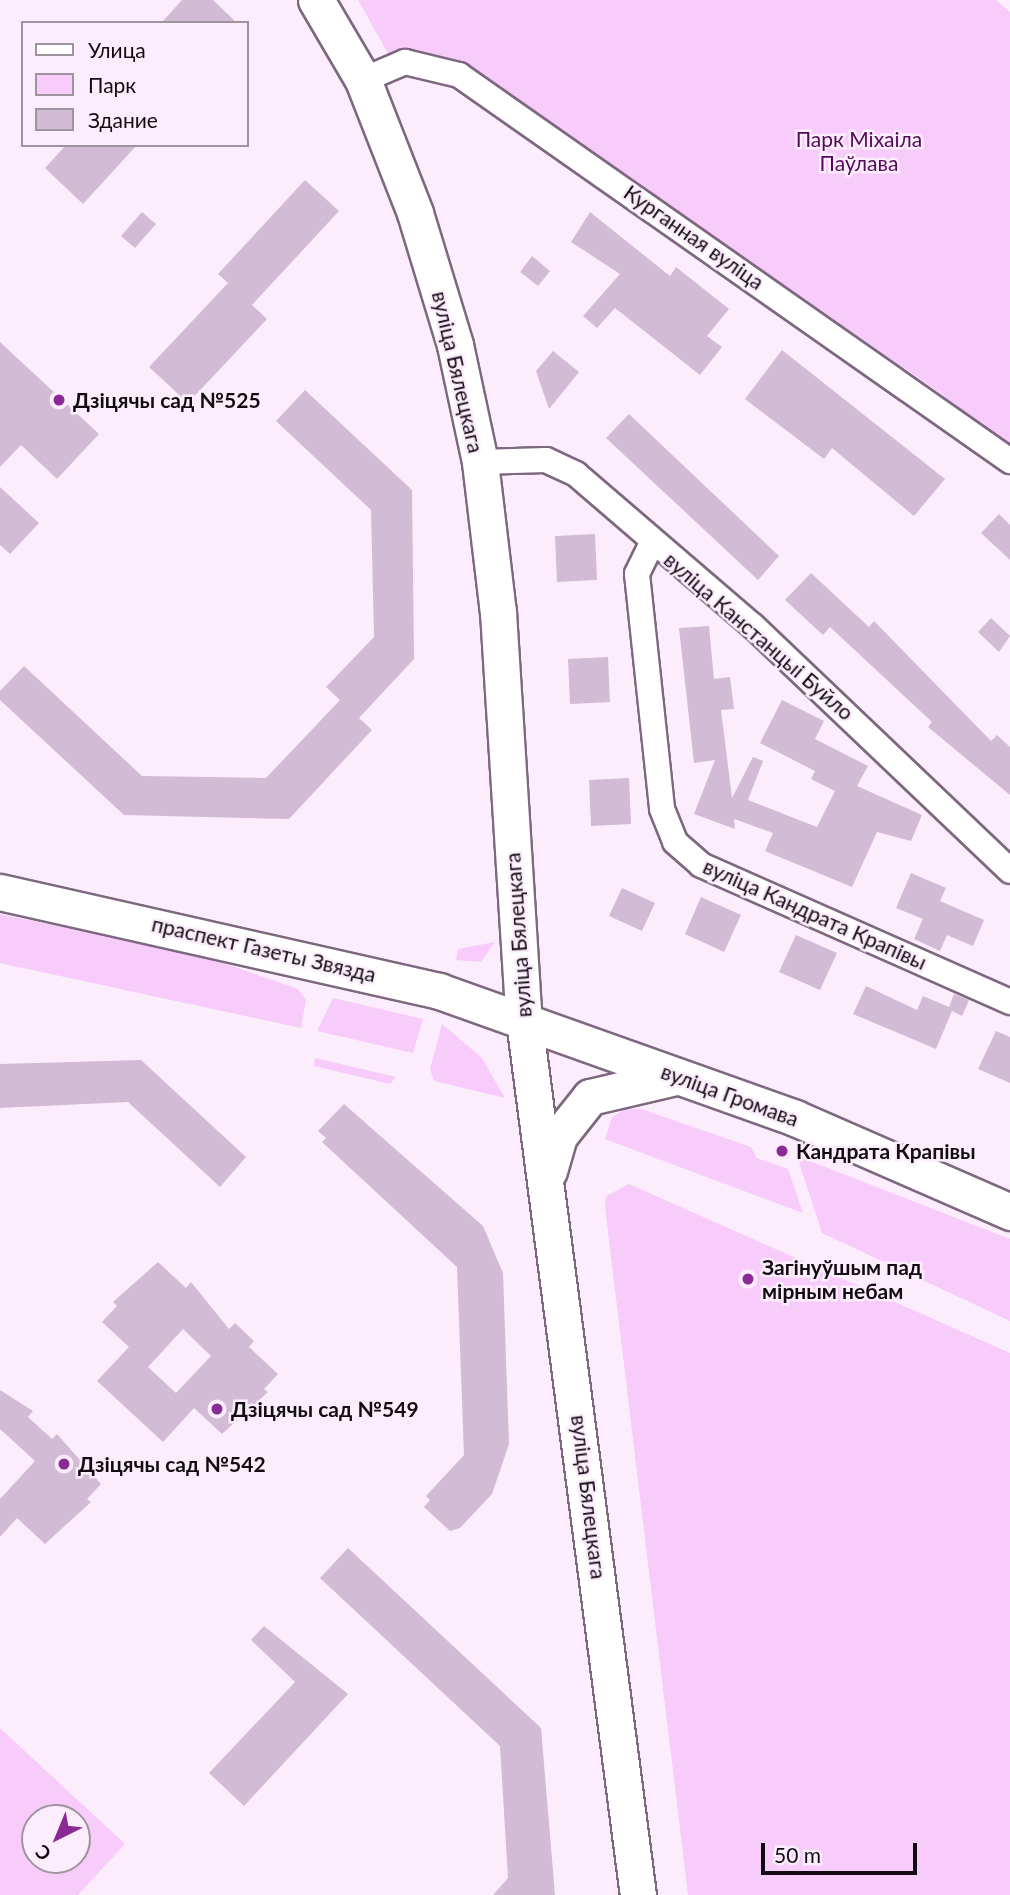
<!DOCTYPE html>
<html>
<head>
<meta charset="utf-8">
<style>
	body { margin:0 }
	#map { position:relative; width:1010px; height:1895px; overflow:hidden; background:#fcedfd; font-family:Lato,sans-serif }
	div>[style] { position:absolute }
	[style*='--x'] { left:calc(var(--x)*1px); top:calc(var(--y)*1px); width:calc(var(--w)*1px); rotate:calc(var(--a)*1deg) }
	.green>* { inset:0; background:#f7cbfa }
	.building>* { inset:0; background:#d2bbd4 }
	.roads { filter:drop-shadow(2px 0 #7d687f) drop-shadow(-2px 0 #7d687f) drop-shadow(0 2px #7d687f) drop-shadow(0 -2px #7d687f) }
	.street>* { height:24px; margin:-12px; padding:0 12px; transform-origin:12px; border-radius:12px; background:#fff }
	.secondary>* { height:35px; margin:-17.5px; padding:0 17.5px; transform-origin:17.5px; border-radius:17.5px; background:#fff }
	.dots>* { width:19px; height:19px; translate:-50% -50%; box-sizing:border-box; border:4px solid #fcedfd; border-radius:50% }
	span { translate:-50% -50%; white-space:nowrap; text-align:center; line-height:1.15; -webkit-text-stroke:5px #fcedfd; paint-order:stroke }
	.park-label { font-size:21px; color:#54085b }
	.street-label { font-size:21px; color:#130b13 }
	.poi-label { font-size:21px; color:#130b13; font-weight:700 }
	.left { translate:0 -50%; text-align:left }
	.legend { position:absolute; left:21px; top:21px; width:228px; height:126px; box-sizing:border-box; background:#fcedfd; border:2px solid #9f939f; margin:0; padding:9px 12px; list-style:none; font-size:21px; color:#130b13 }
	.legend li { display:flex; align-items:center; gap:14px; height:35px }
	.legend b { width:35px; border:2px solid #9f939f }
	.north { position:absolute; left:21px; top:1804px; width:70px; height:70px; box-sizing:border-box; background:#fcedfd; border:2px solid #9f939f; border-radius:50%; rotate:223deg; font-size:19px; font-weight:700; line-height:28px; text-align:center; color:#130b13 }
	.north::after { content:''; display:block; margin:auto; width:24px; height:32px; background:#8a2b95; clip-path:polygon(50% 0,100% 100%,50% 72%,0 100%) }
	.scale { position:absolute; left:761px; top:1843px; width:156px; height:32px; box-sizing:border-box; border:4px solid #130b13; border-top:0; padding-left:9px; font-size:21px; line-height:24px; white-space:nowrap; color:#130b13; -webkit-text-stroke:5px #fcedfd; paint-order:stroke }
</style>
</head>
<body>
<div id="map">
	<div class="green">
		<div style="clip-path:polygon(358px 0,996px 0,1010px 12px,1010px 448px,936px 390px,514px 99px,390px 57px)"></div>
		<div style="clip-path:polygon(0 914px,206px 957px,298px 989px,306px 1000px,301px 1028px,0 963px)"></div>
		<div style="clip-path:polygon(495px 942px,481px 962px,456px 960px,458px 949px)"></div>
		<div style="clip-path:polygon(333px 998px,423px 1019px,413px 1053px,317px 1031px)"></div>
		<div style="clip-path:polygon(442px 1024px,482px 1058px,505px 1098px,434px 1081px,430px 1069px)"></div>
		<div style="clip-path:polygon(315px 1058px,396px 1077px,390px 1084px,314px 1066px)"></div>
		<div style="clip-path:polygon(625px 1109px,641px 1109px,751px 1147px,757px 1158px,788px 1169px,803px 1213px,605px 1139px,612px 1117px)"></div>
		<div style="clip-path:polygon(797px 1156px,1010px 1239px,1010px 1321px,822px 1233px)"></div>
		<div style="clip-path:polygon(629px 1184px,1010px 1353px,1010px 1895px,688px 1895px,605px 1207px,606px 1196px)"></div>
		<div style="clip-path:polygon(evenodd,0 1728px,125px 1844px,78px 1895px,0 1895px,0 1728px,35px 1818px,77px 1818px,77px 1860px,35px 1860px,35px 1818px)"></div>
	</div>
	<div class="building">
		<div style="clip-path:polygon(182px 0,213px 0,237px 23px,161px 23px)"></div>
		<div style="clip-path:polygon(66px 145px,137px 145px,83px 204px,45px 168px)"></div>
		<div style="clip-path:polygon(305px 180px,339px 211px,252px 305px,267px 319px,188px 403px,149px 367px,228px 283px,218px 274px)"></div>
		<div style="clip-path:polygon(142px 212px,156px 224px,135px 248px,121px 236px)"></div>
		<div style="clip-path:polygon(590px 212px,670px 276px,676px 267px,729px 309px,707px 336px,722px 347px,700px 375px,615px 308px,597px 328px,583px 316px,620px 274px,571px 242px)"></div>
		<div style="clip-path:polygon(532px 256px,550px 271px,538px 286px,520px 272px)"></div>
		<div style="clip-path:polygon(0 342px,99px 434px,57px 479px,21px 445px,0 467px)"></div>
		<div style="clip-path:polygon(782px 350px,945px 479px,914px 516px,832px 448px,824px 459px,745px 399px)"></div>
		<div style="clip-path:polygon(553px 351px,579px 372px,549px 409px,536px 371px)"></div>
		<div style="clip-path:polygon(305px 390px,412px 490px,414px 659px,359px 718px,372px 730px,289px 819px,124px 815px,0 700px,0 691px,24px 666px,142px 776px,266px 778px,340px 700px,326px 687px,374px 637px,371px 510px,276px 421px)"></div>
		<div style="clip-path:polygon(629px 414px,779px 556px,758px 580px,606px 438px)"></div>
		<div style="clip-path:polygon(0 487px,39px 523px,10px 554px,0 545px)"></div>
		<div style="clip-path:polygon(999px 514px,1010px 525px,1010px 560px,981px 533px)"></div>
		<div style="clip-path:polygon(595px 534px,597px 580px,557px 582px,555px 536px)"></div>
		<div style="clip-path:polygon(811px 573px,869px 627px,874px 621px,991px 741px,997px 735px,1010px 747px,1010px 795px,928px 727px,932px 722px,830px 627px,823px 635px,785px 600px)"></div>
		<div style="clip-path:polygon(991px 618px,1010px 636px,999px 652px,978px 632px)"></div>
		<div style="clip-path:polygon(709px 626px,714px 679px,730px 677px,734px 709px,721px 710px,732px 798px,753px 757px,763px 761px,748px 800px,817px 827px,835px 791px,811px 779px,815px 771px,760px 743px,782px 700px,824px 721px,815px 739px,868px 766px,857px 786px,922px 815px,911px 841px,877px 832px,852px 887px,765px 851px,773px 833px,734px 819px,735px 829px,694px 814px,715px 760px,694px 763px,679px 628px)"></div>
		<div style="clip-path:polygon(608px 657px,610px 702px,570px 704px,568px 659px)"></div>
		<div style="clip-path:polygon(629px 778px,631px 824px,591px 826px,589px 780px)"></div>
		<div style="clip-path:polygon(911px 873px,946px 888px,940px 901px,984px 920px,973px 946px,947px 935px,940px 951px,914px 939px,923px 919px,896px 908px)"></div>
		<div style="clip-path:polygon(622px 888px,655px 903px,642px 931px,609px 916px)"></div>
		<div style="clip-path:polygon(701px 897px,741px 915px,724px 952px,685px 934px)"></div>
		<div style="clip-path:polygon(796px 935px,837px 953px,820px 990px,779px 972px)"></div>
		<div style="clip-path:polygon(866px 986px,917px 1010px,923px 996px,949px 1007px,954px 994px,969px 1000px,962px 1016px,952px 1011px,936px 1049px,853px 1014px)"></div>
		<div style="clip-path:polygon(996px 1031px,1010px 1037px,1010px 1083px,978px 1069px)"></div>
		<div style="clip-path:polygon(141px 1060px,246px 1157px,220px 1187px,128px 1102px,0 1108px,0 1064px)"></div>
		<div style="clip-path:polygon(344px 1104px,483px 1226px,503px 1273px,509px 1444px,492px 1494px,460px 1528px,450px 1531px,424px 1507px,430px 1500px,426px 1496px,464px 1455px,457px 1267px,322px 1142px,326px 1138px,318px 1131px)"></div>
		<div style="clip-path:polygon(evenodd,158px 1262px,186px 1288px,191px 1282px,229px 1329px,235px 1323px,254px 1341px,249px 1347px,278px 1374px,264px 1389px,268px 1392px,222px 1434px,194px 1408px,163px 1442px,97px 1381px,129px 1347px,102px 1322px,117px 1306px,113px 1302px,158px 1262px,183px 1329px,211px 1356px,176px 1393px,148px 1367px,183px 1329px)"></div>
		<div style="clip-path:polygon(0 1390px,33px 1411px,28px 1417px,52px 1439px,57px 1434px,101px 1484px,87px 1499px,91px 1502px,45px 1544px,17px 1518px,0 1537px,0 1499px,35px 1461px,0 1429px)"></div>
		<div style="clip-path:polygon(348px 1548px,541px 1728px,555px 1895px,493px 1895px,508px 1878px,500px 1746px,320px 1578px)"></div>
		<div style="clip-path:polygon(264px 1626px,348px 1694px,244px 1806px,209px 1773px,295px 1682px,251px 1640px)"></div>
	</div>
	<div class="roads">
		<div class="street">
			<div style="--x:363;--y:80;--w:46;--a:-23.2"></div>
			<div style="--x:405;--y:62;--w:56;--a:13.5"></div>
			<div style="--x:459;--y:75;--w:673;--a:35.01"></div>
			<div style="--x:480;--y:462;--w:66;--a:-1.7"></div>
			<div style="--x:546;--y:460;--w:33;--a:25"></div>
			<div style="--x:576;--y:474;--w:233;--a:40.7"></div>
			<div style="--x:753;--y:626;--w:355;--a:43.6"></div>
			<div style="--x:652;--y:543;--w:34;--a:116"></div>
			<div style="--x:637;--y:574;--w:236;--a:83.9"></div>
			<div style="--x:662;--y:809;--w:35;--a:68"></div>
			<div style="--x:675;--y:842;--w:35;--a:41"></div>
			<div style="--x:701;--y:865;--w:338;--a:23.9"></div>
		</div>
		<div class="secondary">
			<div style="--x:316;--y:0;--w:93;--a:59.6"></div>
			<div style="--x:363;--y:80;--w:143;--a:68.6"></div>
			<div style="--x:415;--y:213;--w:138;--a:73.1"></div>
			<div style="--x:455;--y:345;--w:120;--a:77.9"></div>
			<div style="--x:480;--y:462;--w:151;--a:83.2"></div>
			<div style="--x:498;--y:612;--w:409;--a:86.4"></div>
			<div style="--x:524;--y:1020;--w:882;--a:82.58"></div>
			<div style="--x:0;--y:892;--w:450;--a:12.7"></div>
			<div style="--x:439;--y:991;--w:378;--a:19.6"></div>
			<div style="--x:795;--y:1118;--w:235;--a:23.6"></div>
			<div style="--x:549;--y:1171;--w:36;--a:-74"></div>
			<div style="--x:559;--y:1136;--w:50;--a:-51.5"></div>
			<div style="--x:590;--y:1097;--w:87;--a:-13.2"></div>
		</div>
	</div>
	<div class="dots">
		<div style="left:59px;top:400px;background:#8a2b95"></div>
		<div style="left:782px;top:1151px;background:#8a2b95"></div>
		<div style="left:748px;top:1279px;background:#8a2b95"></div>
		<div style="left:217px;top:1409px;background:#8a2b95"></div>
		<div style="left:64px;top:1464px;background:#8a2b95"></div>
	</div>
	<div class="park-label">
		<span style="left:859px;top:151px">Парк Міхаіла<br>Паўлава</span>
	</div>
	<div class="street-label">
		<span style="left:694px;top:237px;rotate:35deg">Курганная вуліца</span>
		<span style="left:458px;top:372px;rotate:77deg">вуліца Бялецкага</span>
		<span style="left:759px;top:636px;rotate:41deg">вуліца Канстанцыі Буйло</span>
		<span style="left:815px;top:914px;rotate:24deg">вуліца Кандрата Крапівы</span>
		<span style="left:518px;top:935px;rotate:-94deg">вуліца Бялецкага</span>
		<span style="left:264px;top:949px;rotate:13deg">праспект Газеты Звязда</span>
		<span style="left:730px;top:1095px;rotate:20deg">вуліца Громава</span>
		<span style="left:589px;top:1497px;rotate:83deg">вуліца Бялецкага</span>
	</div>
	<div class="poi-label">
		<span class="left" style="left:73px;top:400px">Дзіцячы сад №525</span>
		<span class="left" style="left:796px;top:1151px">Кандрата Крапівы</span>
		<span class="left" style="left:762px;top:1279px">Загінуўшым пад<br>мірным небам</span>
		<span class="left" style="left:231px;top:1409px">Дзіцячы сад №549</span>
		<span class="left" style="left:78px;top:1464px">Дзіцячы сад №542</span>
	</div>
	<ul class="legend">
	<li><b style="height:9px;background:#fff"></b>Улица</li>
	<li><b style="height:19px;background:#f7cbfa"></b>Парк</li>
	<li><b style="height:19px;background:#d2bbd4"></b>Здание</li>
	</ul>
	<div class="north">С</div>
	<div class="scale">50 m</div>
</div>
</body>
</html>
